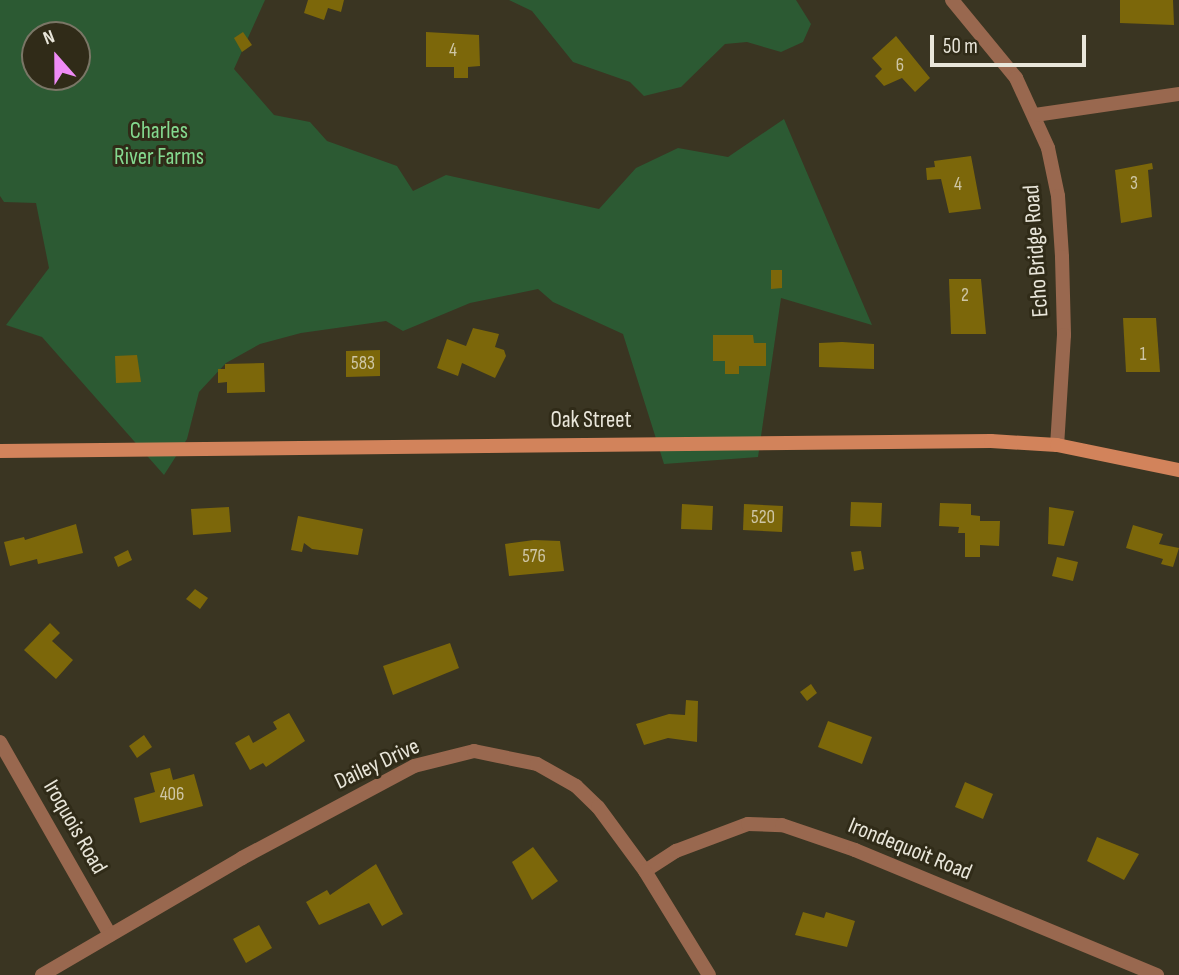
<!DOCTYPE html>
<html>
<head>
<meta charset="utf-8">
<style>
	body { margin:0 }
	#map { position:relative; width:1179px; height:975px; overflow:hidden; background:#3a3522; font-family:"Sofia Sans Condensed",sans-serif }
	div>[style] { position:absolute }
	[style*='--x'] { left:calc(var(--x)*1px); top:calc(var(--y)*1px); width:calc(var(--w)*1px); rotate:calc(var(--a)*1deg) }
	.green>* { inset:0; background:#2c5a33 }
	.building>* { inset:0; background:#7c670a }
	.minor>* { height:14px; margin:-7px; padding:0 7px; transform-origin:7px; border-radius:7px; background:#99684f }
	.secondary>* { height:14px; margin:-7px; padding:0 7px; transform-origin:7px; border-radius:7px; background:#d2835b }
	span { translate:-50% -50%; white-space:nowrap; text-align:center; line-height:1.15; -webkit-text-stroke:6px #302b18; paint-order:stroke }
	.number-label { font-size:19px; color:#cec6a6 }
	.number-label span { -webkit-text-stroke-width:0 }
	.park-label { font-size:23px; color:#84d98f }
	.street-label { font-size:23px; color:#e9e6da }
	.north { position:absolute; left:21px; top:21px; width:70px; height:70px; box-sizing:border-box; background:#302b18; border:2px solid #7a7666; border-radius:50%; rotate:339deg; font-size:19px; font-weight:700; line-height:28px; text-align:center; color:#e9e6da }
	.north::after { content:''; display:block; margin:auto; width:24px; height:32px; background:#ef8bf6; clip-path:polygon(50% 0,100% 100%,50% 72%,0 100%) }
	.scale { position:absolute; left:930px; top:35px; width:156px; height:32px; box-sizing:border-box; border:4px solid #e9e6da; border-top:0; padding-left:9px; font-size:21px; line-height:24px; white-space:nowrap; color:#e9e6da; -webkit-text-stroke:5px #302b18; paint-order:stroke }
</style>
</head>
<body>
<div id="map">
	<div class="green">
		<div style="clip-path:polygon(evenodd,0 0,265px 0,234px 69px,274px 115px,310px 122px,327px 141px,397px 166px,413px 191px,446px 175px,599px 209px,636px 168px,678px 148px,728px 157px,784px 119px,872px 325px,781px 298px,758px 457px,664px 464px,623px 334px,553px 302px,538px 289px,470px 303px,403px 331px,386px 321px,301px 333px,260px 344px,226px 363px,199px 392px,187px 439px,164px 475px,42px 337px,6px 325px,49px 268px,36px 203px,4px 202px,0 196px,0 0,35px 35px,77px 35px,77px 77px,35px 77px,35px 35px)"></div>
		<div style="clip-path:polygon(509px 0,796px 0,811px 24px,803px 42px,781px 52px,747px 42px,725px 44px,681px 87px,644px 96px,630px 82px,573px 62px,532px 11px)"></div>
	</div>
	<div class="building">
		<div style="clip-path:polygon(308px 0,344px 0,341px 12px,328px 8px,324px 20px,304px 13px)"></div>
		<div style="clip-path:polygon(1120px 0,1173px 0,1174px 25px,1120px 23px)"></div>
		<div style="clip-path:polygon(243px 32px,252px 45px,242px 52px,234px 38px)"></div>
		<div style="clip-path:polygon(426px 32px,479px 35px,480px 66px,468px 67px,468px 78px,454px 78px,454px 67px,426px 67px)"></div>
		<div style="clip-path:polygon(896px 36px,930px 78px,915px 92px,902px 78px,884px 86px,875px 76px,882px 69px,872px 58px)"></div>
		<div style="clip-path:polygon(971px 156px,981px 209px,949px 213px,941px 179px,927px 180px,926px 168px,935px 167px,934px 161px)"></div>
		<div style="clip-path:polygon(1152px 163px,1153px 169px,1148px 170px,1152px 217px,1121px 223px,1115px 170px)"></div>
		<div style="clip-path:polygon(771px 270px,782px 270px,782px 288px,771px 289px)"></div>
		<div style="clip-path:polygon(949px 279px,981px 279px,986px 334px,951px 334px)"></div>
		<div style="clip-path:polygon(1123px 318px,1156px 318px,1160px 372px,1126px 372px)"></div>
		<div style="clip-path:polygon(473px 328px,499px 334px,495px 347px,504px 350px,506px 356px,495px 378px,462px 363px,458px 376px,437px 368px,447px 339px,466px 346px)"></div>
		<div style="clip-path:polygon(713px 335px,753px 335px,754px 343px,766px 343px,766px 366px,739px 366px,739px 374px,725px 374px,725px 361px,713px 361px)"></div>
		<div style="clip-path:polygon(842px 342px,874px 344px,874px 369px,819px 367px,819px 343px)"></div>
		<div style="clip-path:polygon(380px 350px,380px 376px,346px 377px,346px 351px)"></div>
		<div style="clip-path:polygon(137px 355px,141px 382px,116px 383px,115px 356px)"></div>
		<div style="clip-path:polygon(264px 363px,265px 392px,227px 393px,227px 382px,218px 383px,218px 369px,225px 369px,225px 364px)"></div>
		<div style="clip-path:polygon(851px 502px,882px 503px,881px 527px,850px 526px)"></div>
		<div style="clip-path:polygon(940px 503px,971px 504px,971px 515px,980px 516px,980px 521px,1000px 521px,999px 546px,980px 545px,980px 557px,965px 557px,965px 533px,958px 533px,959px 527px,939px 526px)"></div>
		<div style="clip-path:polygon(682px 504px,713px 506px,712px 530px,681px 529px)"></div>
		<div style="clip-path:polygon(744px 504px,783px 506px,782px 532px,743px 530px)"></div>
		<div style="clip-path:polygon(229px 507px,231px 532px,193px 535px,191px 509px)"></div>
		<div style="clip-path:polygon(1049px 507px,1074px 511px,1064px 546px,1048px 544px)"></div>
		<div style="clip-path:polygon(298px 516px,363px 529px,358px 555px,312px 549px,304px 543px,302px 552px,291px 550px)"></div>
		<div style="clip-path:polygon(76px 524px,83px 553px,38px 564px,37px 559px,10px 566px,4px 542px,24px 537px,25px 540px)"></div>
		<div style="clip-path:polygon(1133px 525px,1163px 534px,1159px 544px,1179px 548px,1173px 567px,1161px 564px,1163px 559px,1126px 548px)"></div>
		<div style="clip-path:polygon(534px 540px,560px 541px,564px 571px,509px 576px,505px 544px)"></div>
		<div style="clip-path:polygon(128px 550px,132px 560px,118px 567px,114px 557px)"></div>
		<div style="clip-path:polygon(861px 551px,864px 569px,854px 571px,851px 552px)"></div>
		<div style="clip-path:polygon(1057px 557px,1078px 562px,1073px 581px,1052px 576px)"></div>
		<div style="clip-path:polygon(195px 589px,208px 598px,200px 609px,186px 599px)"></div>
		<div style="clip-path:polygon(50px 623px,60px 633px,52px 641px,73px 660px,56px 679px,24px 650px)"></div>
		<div style="clip-path:polygon(450px 643px,459px 668px,393px 695px,383px 666px)"></div>
		<div style="clip-path:polygon(811px 684px,817px 693px,807px 701px,800px 692px)"></div>
		<div style="clip-path:polygon(686px 700px,698px 701px,697px 742px,668px 738px,644px 745px,636px 724px,669px 714px,685px 715px)"></div>
		<div style="clip-path:polygon(289px 713px,305px 741px,266px 767px,263px 763px,250px 770px,235px 743px,249px 735px,253px 743px,277px 729px,273px 722px)"></div>
		<div style="clip-path:polygon(828px 721px,872px 737px,862px 764px,818px 747px)"></div>
		<div style="clip-path:polygon(144px 735px,152px 747px,137px 758px,129px 746px)"></div>
		<div style="clip-path:polygon(170px 768px,173px 780px,194px 774px,203px 806px,140px 823px,134px 798px,155px 792px,150px 773px)"></div>
		<div style="clip-path:polygon(965px 782px,993px 794px,983px 819px,955px 807px)"></div>
		<div style="clip-path:polygon(1097px 837px,1139px 854px,1124px 880px,1087px 861px)"></div>
		<div style="clip-path:polygon(533px 847px,558px 881px,532px 900px,512px 862px)"></div>
		<div style="clip-path:polygon(376px 864px,403px 914px,382px 926px,369px 903px,319px 925px,306px 902px,327px 890px,330px 895px)"></div>
		<div style="clip-path:polygon(803px 912px,824px 918px,826px 912px,855px 921px,847px 947px,795px 935px)"></div>
		<div style="clip-path:polygon(259px 925px,272px 948px,246px 963px,233px 939px)"></div>
	</div>
	<div class="minor">
		<div style="--x:952;--y:0;--w:101;--a:50.6"></div>
		<div style="--x:1016;--y:78;--w:77;--a:65.4"></div>
		<div style="--x:1048;--y:148;--w:49;--a:78.2"></div>
		<div style="--x:1058;--y:196;--w:61;--a:86.2"></div>
		<div style="--x:1062;--y:257;--w:78;--a:88.5"></div>
		<div style="--x:1064;--y:335;--w:110;--a:93.6"></div>
		<div style="--x:1035;--y:115;--w:146;--a:-8.3"></div>
		<div style="--x:0;--y:742;--w:222;--a:60.3"></div>
		<div style="--x:645;--y:871;--w:37;--a:-33"></div>
		<div style="--x:676;--y:851;--w:77;--a:-20.6"></div>
		<div style="--x:748;--y:824;--w:34;--a:2"></div>
		<div style="--x:782;--y:825;--w:77;--a:18.9"></div>
		<div style="--x:855;--y:850;--w:327;--a:22.5"></div>
		<div style="--x:42;--y:975;--w:232;--a:-30.3"></div>
		<div style="--x:242;--y:858;--w:195;--a:-28.1"></div>
		<div style="--x:414;--y:766;--w:62;--a:-14"></div>
		<div style="--x:474;--y:751;--w:64;--a:11.7"></div>
		<div style="--x:537;--y:764;--w:45;--a:29.4"></div>
		<div style="--x:576;--y:786;--w:30;--a:44"></div>
		<div style="--x:598;--y:807;--w:79;--a:53.7"></div>
		<div style="--x:645;--y:871;--w:122;--a:58.4"></div>
	</div>
	<div class="secondary">
		<div style="--x:0;--y:451;--w:991;--a:-0.58"></div>
		<div style="--x:991;--y:441;--w:66;--a:3.5"></div>
		<div style="--x:1057;--y:445;--w:125;--a:11.6"></div>
	</div>
	<div class="number-label">
		<span style="left:453px;top:51px">4</span>
		<span style="left:900px;top:66px">6</span>
		<span style="left:1134px;top:184px">3</span>
		<span style="left:958px;top:185px">4</span>
		<span style="left:965px;top:296px">2</span>
		<span style="left:1143px;top:355px">1</span>
		<span style="left:363px;top:364px">583</span>
		<span style="left:763px;top:518px">520</span>
		<span style="left:534px;top:557px">576</span>
		<span style="left:172px;top:795px">406</span>
	</div>
	<div class="park-label">
		<span style="left:159px;top:144px">Charles<br>River Farms</span>
	</div>
	<div class="street-label">
		<span style="left:1036px;top:251px;rotate:-94deg">Echo Bridge Road</span>
		<span style="left:591px;top:420px">Oak Street</span>
		<span style="left:377px;top:764px;rotate:-25deg">Dailey Drive</span>
		<span style="left:75px;top:827px;rotate:60deg">Iroquois Road</span>
		<span style="left:910px;top:849px;rotate:22deg">Irondequoit Road</span>
	</div>
	<div class="north">N</div>
	<div class="scale">50 m</div>
</div>
</body>
</html>
